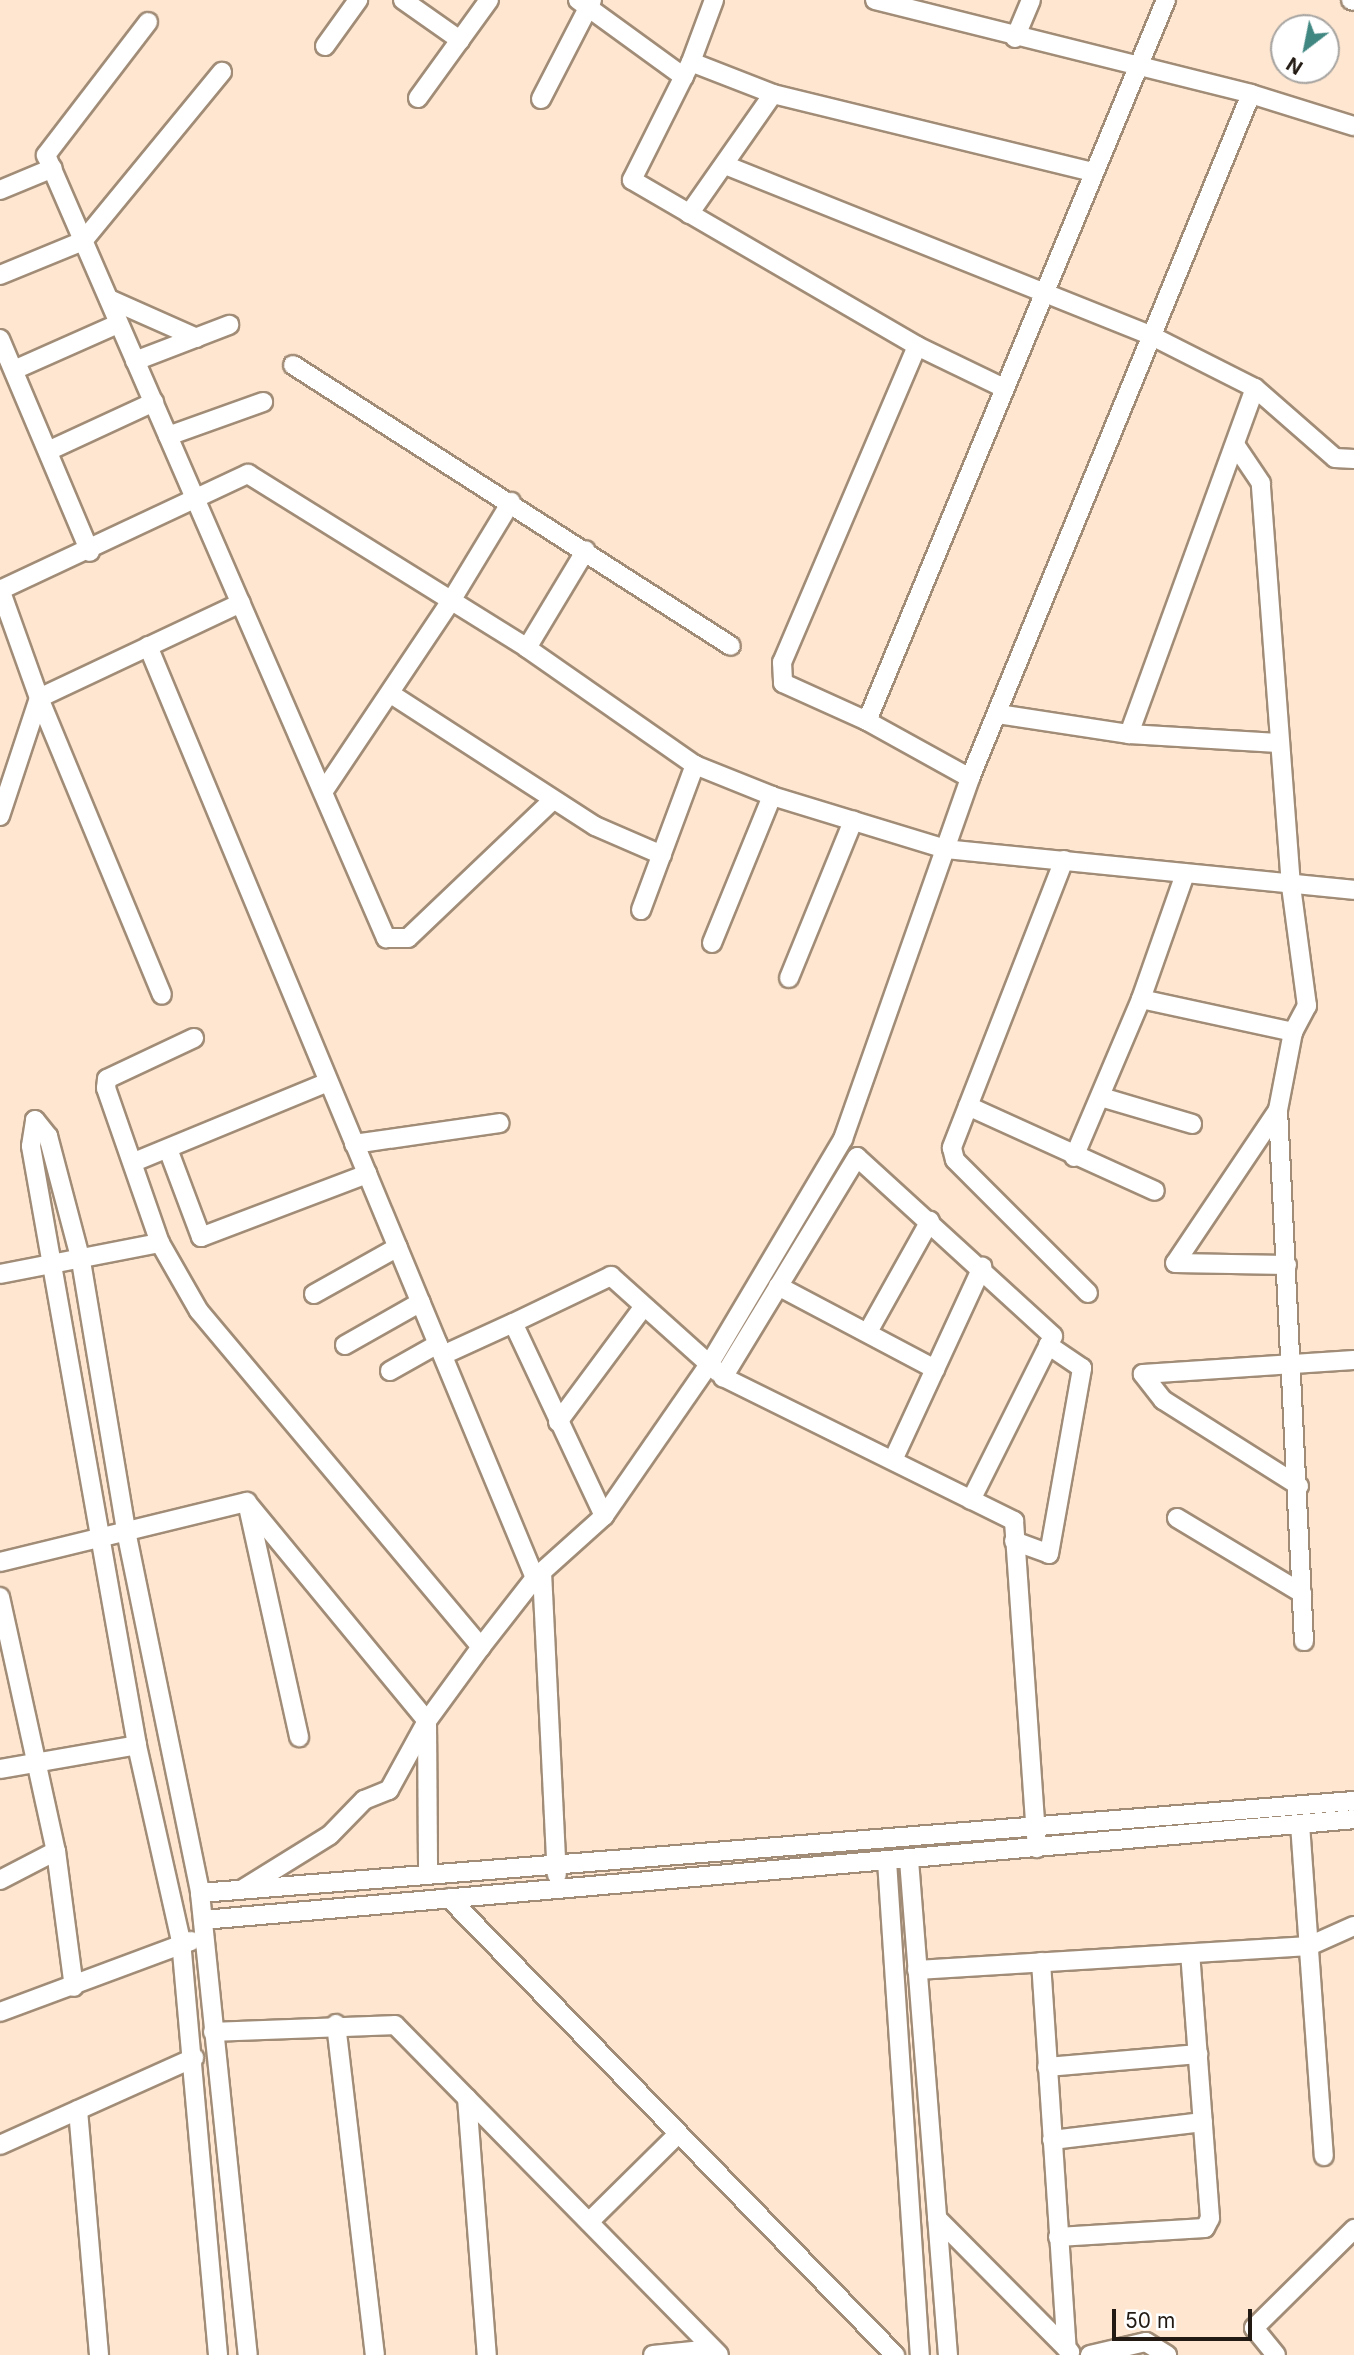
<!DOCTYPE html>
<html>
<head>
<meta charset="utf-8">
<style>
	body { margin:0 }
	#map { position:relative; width:1354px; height:2355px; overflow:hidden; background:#fee6d0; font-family:Inter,sans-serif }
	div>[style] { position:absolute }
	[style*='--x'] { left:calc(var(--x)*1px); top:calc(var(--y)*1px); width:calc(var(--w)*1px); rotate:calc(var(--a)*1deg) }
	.roads { filter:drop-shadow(2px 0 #a18c77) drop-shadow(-2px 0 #a18c77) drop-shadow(0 2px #a18c77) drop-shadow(0 -2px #a18c77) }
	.minor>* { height:18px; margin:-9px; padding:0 9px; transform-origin:9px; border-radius:9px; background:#fff }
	span { translate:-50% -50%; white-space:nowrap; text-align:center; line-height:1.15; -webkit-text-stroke:5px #fff; paint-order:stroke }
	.north { position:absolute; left:1270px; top:14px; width:70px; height:70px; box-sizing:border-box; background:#fff; border:2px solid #a7a4a1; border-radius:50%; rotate:212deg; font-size:19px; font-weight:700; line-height:28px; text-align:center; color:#231b13 }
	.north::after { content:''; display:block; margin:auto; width:24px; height:32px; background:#408782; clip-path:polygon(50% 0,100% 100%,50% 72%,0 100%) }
	.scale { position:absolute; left:1112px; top:2309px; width:140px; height:32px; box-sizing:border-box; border:4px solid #231b13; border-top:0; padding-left:9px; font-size:21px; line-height:24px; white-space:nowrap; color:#231b13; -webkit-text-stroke:5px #fff; paint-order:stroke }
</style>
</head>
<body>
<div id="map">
	<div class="roads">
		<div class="minor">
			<div style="--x:403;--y:0;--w:70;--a:35.1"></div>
			<div style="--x:578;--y:0;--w:131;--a:36"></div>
			<div style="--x:714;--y:0;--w:66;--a:110.4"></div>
			<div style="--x:691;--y:62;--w:132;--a:116.6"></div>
			<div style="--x:632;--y:180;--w:330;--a:30.2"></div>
			<div style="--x:917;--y:346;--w:97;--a:25.8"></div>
			<div style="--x:875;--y:0;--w:388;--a:14"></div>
			<div style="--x:1251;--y:94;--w:108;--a:17.3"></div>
			<div style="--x:1351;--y:0;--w:3;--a:18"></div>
			<div style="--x:148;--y:22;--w:168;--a:127.5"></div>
			<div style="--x:46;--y:155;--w:854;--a:66.53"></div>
			<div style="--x:386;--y:938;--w:22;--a:0"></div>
			<div style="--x:408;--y:938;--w:200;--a:-43.6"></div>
			<div style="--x:1015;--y:38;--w:41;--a:-67.2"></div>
			<div style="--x:325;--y:46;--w:57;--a:-54.3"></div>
			<div style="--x:691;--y:62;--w:88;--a:21.3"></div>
			<div style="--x:773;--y:94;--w:328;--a:13.7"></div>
			<div style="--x:418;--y:98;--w:121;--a:-54.1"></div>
			<div style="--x:541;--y:99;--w:111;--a:-62.7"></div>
			<div style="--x:725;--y:165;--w:460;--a:21.8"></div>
			<div style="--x:1152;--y:336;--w:115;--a:26.8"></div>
			<div style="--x:1255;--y:388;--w:106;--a:41.2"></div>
			<div style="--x:1335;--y:458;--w:19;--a:3"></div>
			<div style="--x:0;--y:190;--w:57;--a:-22.5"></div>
			<div style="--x:689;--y:214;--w:146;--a:-55"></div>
			<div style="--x:0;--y:275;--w:90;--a:-22.3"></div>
			<div style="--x:83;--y:241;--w:219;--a:-50.6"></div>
			<div style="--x:109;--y:299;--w:96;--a:23.9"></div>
			<div style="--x:0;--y:339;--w:231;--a:67.1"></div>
			<div style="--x:917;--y:346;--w:344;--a:113.1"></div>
			<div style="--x:782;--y:662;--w:21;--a:87"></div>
			<div style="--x:783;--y:683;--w:92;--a:24.3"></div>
			<div style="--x:867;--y:721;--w:118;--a:29"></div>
			<div style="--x:135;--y:361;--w:101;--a:-21"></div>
			<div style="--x:293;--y:365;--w:520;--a:32.68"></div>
			<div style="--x:14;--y:370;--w:114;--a:-23.9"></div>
			<div style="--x:168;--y:436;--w:101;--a:-19.7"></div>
			<div style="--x:48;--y:451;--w:117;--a:-24.8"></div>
			<div style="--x:0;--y:589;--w:116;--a:70.3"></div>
			<div style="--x:39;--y:698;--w:321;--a:67.5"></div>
			<div style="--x:0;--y:590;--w:274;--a:-25.1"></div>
			<div style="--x:248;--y:474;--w:329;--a:31.9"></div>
			<div style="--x:527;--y:648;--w:205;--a:34.9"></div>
			<div style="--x:695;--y:765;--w:83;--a:21.9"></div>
			<div style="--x:772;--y:796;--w:181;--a:17"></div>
			<div style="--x:945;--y:849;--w:411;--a:5.7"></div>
			<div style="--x:148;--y:646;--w:1009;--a:67.45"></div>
			<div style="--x:527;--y:648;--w:114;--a:-59"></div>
			<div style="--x:391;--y:694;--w:243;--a:32.9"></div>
			<div style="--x:595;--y:826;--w:73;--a:23.4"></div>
			<div style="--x:998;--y:714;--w:133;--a:8.7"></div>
			<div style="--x:1129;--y:734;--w:149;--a:3.5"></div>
			<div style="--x:867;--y:721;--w:781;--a:-67.48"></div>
			<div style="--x:1129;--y:734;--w:368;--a:-70"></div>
			<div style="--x:323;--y:792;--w:230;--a:-56.2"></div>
			<div style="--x:451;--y:601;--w:116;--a:-58.8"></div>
			<div style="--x:0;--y:816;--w:124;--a:-71.7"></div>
			<div style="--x:39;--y:698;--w:223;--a:-25.2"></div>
			<div style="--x:1064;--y:860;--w:309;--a:111.3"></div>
			<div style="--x:952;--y:1148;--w:12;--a:76"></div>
			<div style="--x:955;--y:1160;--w:188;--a:45"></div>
			<div style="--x:641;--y:910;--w:155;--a:-69.6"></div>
			<div style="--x:712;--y:943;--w:159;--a:-67.8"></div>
			<div style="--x:789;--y:978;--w:170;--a:-67.8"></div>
			<div style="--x:1141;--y:999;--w:156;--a:12.2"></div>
			<div style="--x:1293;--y:1032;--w:30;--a:-62"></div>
			<div style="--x:1307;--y:1006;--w:121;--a:-97.6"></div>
			<div style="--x:1291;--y:886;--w:404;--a:-94.3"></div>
			<div style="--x:1261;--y:483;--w:45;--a:-124"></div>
			<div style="--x:1293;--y:1032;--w:79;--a:100.9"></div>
			<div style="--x:1278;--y:1110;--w:532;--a:87.2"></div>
			<div style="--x:194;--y:1038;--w:96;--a:154.8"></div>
			<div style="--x:107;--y:1079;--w:9;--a:96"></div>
			<div style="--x:106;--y:1088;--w:164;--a:70.8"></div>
			<div style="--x:160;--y:1243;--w:78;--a:60.2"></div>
			<div style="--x:199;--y:1311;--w:439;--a:50"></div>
			<div style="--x:1101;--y:1097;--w:95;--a:16.5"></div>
			<div style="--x:968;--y:1106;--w:205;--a:24.4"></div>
			<div style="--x:1278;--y:1110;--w:184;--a:123.9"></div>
			<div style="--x:1175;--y:1263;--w:112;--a:1"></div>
			<div style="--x:354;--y:1144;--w:147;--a:-8.2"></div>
			<div style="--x:168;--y:1149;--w:94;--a:69.4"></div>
			<div style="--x:201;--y:1237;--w:178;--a:-20.8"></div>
			<div style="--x:1074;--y:1157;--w:172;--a:-67"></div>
			<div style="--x:1141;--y:999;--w:133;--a:-70.6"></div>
			<div style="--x:134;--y:1162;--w:210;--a:-22.4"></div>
			<div style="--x:0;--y:1274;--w:163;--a:-11"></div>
			<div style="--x:778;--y:1286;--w:178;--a:27.9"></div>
			<div style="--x:314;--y:1294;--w:96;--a:-29.2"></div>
			<div style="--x:869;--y:1330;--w:125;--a:-60.8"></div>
			<div style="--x:345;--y:1345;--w:87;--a:-29.5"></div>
			<div style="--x:443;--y:1355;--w:77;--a:-24.6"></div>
			<div style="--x:390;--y:1371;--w:55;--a:-29.4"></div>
			<div style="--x:558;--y:1422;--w:144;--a:-53.4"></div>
			<div style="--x:893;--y:1460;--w:213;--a:-65.2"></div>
			<div style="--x:1299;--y:1486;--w:161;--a:-147.7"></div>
			<div style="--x:1163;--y:1400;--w:33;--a:-128"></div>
			<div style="--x:1143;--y:1374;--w:211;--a:-3.8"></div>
			<div style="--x:971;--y:1500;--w:183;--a:-63.4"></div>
			<div style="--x:1053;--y:1336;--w:265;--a:-137.6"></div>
			<div style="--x:857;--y:1157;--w:258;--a:121.3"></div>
			<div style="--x:723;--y:1377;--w:325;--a:26.3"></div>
			<div style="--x:1014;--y:1521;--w:328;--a:86"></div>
			<div style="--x:249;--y:1505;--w:280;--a:50.5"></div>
			<div style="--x:427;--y:1721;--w:152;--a:89.6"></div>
			<div style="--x:604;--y:1516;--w:213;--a:-115.2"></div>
			<div style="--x:513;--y:1323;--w:109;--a:-25.6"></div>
			<div style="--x:611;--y:1276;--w:144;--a:41.9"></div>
			<div style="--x:1177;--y:1518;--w:146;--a:31"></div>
			<div style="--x:1014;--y:1541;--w:37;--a:20"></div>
			<div style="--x:1049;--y:1554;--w:189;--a:-79.9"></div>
			<div style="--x:1082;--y:1368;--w:41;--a:-145.9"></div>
			<div style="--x:0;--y:1562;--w:254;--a:-13.7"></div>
			<div style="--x:247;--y:1502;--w:241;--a:77.5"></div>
			<div style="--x:542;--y:1572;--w:303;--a:87.2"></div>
			<div style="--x:0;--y:1597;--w:260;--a:77.6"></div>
			<div style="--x:56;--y:1851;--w:137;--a:82.5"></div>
			<div style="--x:0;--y:1769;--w:139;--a:-9.9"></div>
			<div style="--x:1300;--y:1824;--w:333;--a:85.9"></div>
			<div style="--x:909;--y:1860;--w:497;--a:85.5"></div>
			<div style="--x:887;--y:1861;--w:495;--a:86.2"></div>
			<div style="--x:0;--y:1880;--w:63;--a:-27.4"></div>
			<div style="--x:243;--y:1889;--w:102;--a:-31.8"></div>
			<div style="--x:330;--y:1835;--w:49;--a:-45.8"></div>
			<div style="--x:364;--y:1800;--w:27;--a:-22"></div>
			<div style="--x:389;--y:1790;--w:79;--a:-61.2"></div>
			<div style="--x:427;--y:1721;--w:92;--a:-53.9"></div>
			<div style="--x:481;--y:1647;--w:88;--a:-52"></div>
			<div style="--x:535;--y:1578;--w:93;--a:-41.9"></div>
			<div style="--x:604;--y:1516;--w:186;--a:-55.3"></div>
			<div style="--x:710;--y:1363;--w:261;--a:-59.3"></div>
			<div style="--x:843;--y:1139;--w:383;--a:-70.6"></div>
			<div style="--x:970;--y:778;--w:739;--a:-67.67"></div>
			<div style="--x:200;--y:1893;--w:1158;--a:-4.56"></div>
			<div style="--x:449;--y:1898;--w:639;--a:45.7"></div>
			<div style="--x:203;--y:1920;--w:1155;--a:-5.01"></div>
			<div style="--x:1041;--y:1962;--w:388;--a:86.2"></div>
			<div style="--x:917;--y:1970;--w:393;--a:-3.5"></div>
			<div style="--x:1309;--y:1946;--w:49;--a:-24"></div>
			<div style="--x:0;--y:2012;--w:204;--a:-20.4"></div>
			<div style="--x:336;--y:2024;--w:333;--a:83.3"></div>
			<div style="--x:213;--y:2032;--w:182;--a:-2.2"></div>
			<div style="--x:395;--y:2025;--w:462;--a:45.5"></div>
			<div style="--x:1047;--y:2067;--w:152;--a:-4.9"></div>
			<div style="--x:467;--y:2098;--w:258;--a:85.6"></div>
			<div style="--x:78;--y:2110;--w:246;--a:85.1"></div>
			<div style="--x:1052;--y:2140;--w:152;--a:-6.8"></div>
			<div style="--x:0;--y:2145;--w:213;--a:-24.2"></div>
			<div style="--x:937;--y:2218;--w:189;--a:45.2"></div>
			<div style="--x:589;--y:2222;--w:125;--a:-44.7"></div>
			<div style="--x:1058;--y:2237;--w:147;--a:-3.5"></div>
			<div style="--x:1205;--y:2228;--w:11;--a:-63"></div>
			<div style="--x:1210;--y:2218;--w:265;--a:-94.3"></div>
			<div style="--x:218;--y:2355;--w:416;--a:-95.1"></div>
			<div style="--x:181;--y:1941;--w:201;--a:-102.7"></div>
			<div style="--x:137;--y:1745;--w:608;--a:-100.04"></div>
			<div style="--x:31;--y:1146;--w:26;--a:-81"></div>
			<div style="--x:35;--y:1120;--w:21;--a:51"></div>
			<div style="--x:48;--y:1136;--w:129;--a:75.2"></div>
			<div style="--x:81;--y:1261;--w:274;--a:80.5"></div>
			<div style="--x:126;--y:1531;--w:369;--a:78.4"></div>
			<div style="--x:200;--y:1893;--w:464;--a:84.1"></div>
			<div style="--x:653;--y:2355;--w:60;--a:-5.7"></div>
			<div style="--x:1090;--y:2355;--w:57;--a:-13.1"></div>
			<div style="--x:1146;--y:2342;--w:25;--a:32"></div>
			<div style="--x:1276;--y:2355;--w:35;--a:-129"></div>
			<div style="--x:1254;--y:2328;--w:141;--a:-44.7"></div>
		</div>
	</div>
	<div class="north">N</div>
	<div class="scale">50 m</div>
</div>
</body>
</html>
